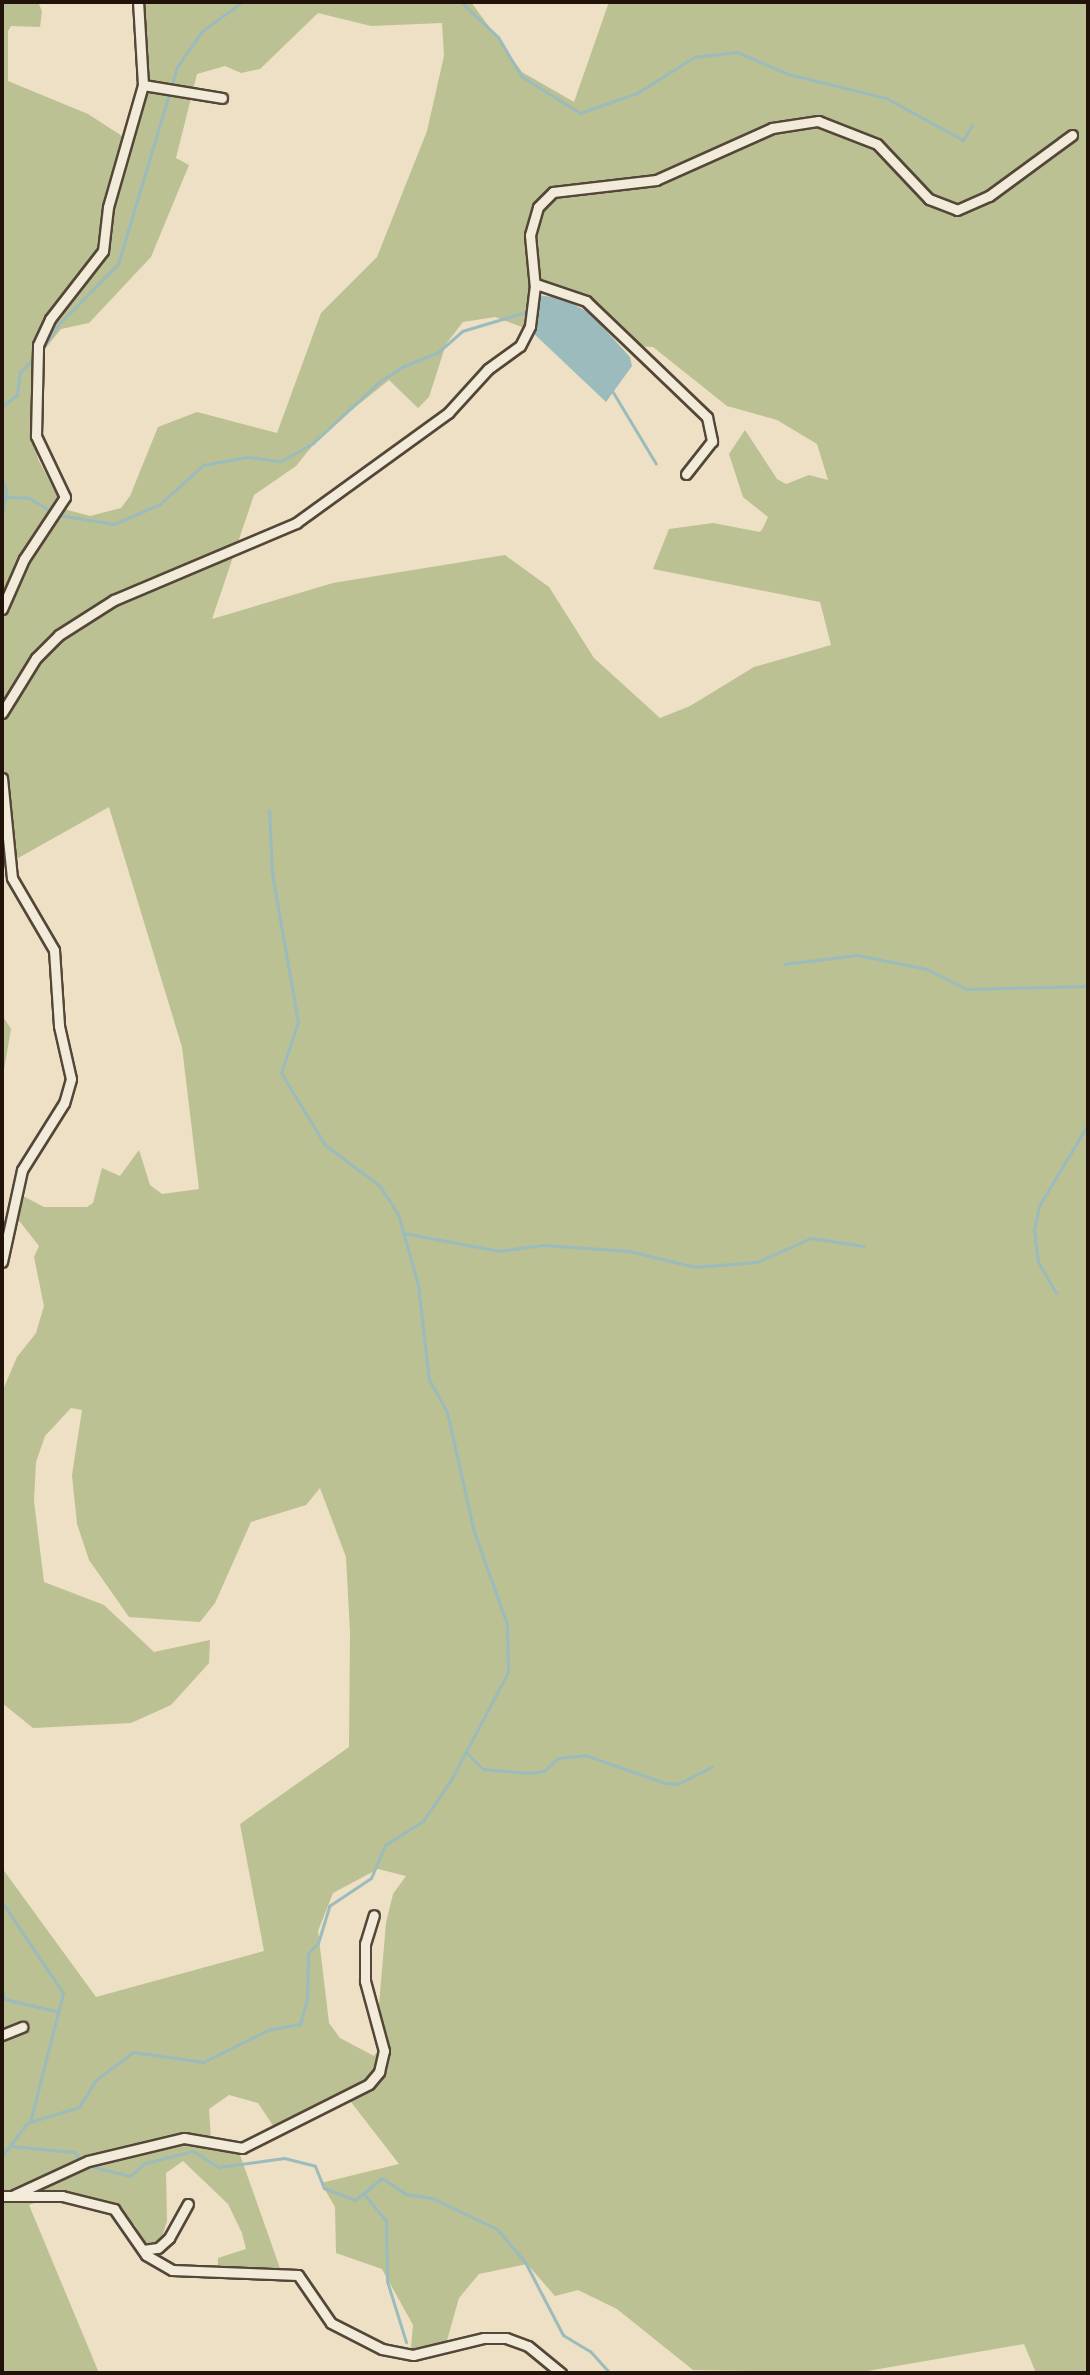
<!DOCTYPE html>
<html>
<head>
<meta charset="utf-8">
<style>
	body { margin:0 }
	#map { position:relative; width:1090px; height:2375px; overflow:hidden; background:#ede0c4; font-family:"IM FELL English",serif }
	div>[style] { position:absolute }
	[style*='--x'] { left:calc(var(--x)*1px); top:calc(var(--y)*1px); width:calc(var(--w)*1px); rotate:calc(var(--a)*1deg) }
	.green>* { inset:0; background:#bbc192 }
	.water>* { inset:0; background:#9bbbbc }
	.stream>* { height:3px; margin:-1.5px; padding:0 1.5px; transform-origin:1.5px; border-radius:1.5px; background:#9bbbbc }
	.roads { filter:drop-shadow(2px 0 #544638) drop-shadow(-2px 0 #544638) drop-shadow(0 2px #544638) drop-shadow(0 -2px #544638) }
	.street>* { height:9px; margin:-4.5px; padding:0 4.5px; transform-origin:4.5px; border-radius:4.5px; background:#f3ebd9 }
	span { translate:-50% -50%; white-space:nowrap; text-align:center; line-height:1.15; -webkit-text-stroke:7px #f3ebd9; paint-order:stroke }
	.frame { position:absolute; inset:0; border:4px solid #21120a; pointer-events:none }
</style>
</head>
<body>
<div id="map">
	<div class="green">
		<div style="clip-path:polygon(evenodd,2px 2px,38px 2px,42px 11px,40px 27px,11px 26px,8px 31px,8px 81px,88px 114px,122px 136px,142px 88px,136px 2px,471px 2px,522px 72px,574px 102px,609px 2px,1088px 2px,1088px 2373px,1036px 2373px,1024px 2344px,856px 2373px,693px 2370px,617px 2309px,578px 2290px,555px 2296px,527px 2264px,479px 2274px,459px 2298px,444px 2351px,410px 2359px,413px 2325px,382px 2269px,336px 2253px,335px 2207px,321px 2183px,399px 2164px,344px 2093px,274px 2127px,258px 2103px,229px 2095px,209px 2109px,211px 2140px,239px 2152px,281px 2271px,218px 2274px,218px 2258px,246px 2249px,242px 2233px,228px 2204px,183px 2161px,166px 2173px,167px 2221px,162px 2237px,148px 2246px,140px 2245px,136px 2226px,117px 2211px,49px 2198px,29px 2205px,99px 2373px,2px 2373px,2px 1868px,96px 1997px,264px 1951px,240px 1824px,349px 1747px,350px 1633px,346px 1557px,320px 1488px,306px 1505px,251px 1522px,215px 1603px,200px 1622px,129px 1617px,89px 1560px,77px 1524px,72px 1475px,82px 1410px,71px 1408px,45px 1436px,36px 1462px,34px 1501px,44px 1582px,104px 1605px,154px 1652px,210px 1640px,209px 1663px,171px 1705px,131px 1723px,33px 1728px,2px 1703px,2px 1392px,17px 1357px,36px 1333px,44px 1306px,34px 1257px,39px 1246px,17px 1218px,21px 1195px,44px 1207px,87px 1207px,93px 1203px,102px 1168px,120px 1176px,139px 1150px,150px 1185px,162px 1194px,199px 1189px,182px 1047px,109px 807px,11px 862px,2px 841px,2px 2px,318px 13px,371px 26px,442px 23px,444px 56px,427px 131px,377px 257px,321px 313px,277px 433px,197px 412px,158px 427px,130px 496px,121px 508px,90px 516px,64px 509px,38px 459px,30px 427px,41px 354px,61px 329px,89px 323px,151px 257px,189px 165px,176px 158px,197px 74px,225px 66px,241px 73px,260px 69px,318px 13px,2px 2px,542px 281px,588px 302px,634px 346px,653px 347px,727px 406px,777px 420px,817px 444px,828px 480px,809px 475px,786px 484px,777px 479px,745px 430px,729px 454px,743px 497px,768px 517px,763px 528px,760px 532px,713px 523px,669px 529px,653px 569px,820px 602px,831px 645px,754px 667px,690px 706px,660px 718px,594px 658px,549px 587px,505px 555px,333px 583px,212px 619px,254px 495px,296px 466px,322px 434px,389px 380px,418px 408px,429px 397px,446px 344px,463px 322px,495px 317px,530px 330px,537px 282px,542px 281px,2px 2px,378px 1869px,406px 1876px,393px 1894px,386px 1923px,379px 2005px,385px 2041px,374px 2056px,340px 2038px,329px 2023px,318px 1931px,333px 1893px,378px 1869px)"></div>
		<div style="clip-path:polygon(2px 1015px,11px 1029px,2px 1081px)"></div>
	</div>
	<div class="water">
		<div style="clip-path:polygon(536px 295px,561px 298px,590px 313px,630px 357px,632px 366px,606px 402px,530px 330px)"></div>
	</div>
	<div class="stream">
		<div style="--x:461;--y:2;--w:51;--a:43.4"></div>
		<div style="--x:498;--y:37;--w:45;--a:59.5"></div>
		<div style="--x:521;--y:76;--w:70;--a:32.1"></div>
		<div style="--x:580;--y:113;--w:60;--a:-19.3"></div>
		<div style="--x:637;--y:93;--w:67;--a:-32.3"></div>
		<div style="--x:694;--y:57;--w:43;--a:-6.6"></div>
		<div style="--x:737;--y:52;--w:56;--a:23.3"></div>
		<div style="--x:788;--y:74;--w:101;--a:13.8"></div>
		<div style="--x:886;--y:98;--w:88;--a:28.6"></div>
		<div style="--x:963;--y:140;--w:17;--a:-59"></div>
		<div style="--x:40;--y:352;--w:32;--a:-56"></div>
		<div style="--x:58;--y:325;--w:86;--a:-45.5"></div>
		<div style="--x:118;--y:264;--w:206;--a:-73.3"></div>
		<div style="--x:177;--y:67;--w:44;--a:-55.2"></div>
		<div style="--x:202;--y:31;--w:49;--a:-35.9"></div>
		<div style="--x:611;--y:389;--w:87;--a:59"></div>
		<div style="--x:2;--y:406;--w:19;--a:-36"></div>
		<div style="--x:17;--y:395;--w:23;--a:-83"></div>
		<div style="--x:20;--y:372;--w:21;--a:-45"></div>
		<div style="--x:2;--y:479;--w:12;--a:70"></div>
		<div style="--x:6;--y:490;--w:24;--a:99"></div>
		<div style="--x:6;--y:497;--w:23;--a:2"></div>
		<div style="--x:29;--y:498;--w:26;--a:31"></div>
		<div style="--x:58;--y:515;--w:57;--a:9.1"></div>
		<div style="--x:114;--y:524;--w:50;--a:-23.5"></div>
		<div style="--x:160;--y:504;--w:58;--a:-42.2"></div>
		<div style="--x:203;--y:465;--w:45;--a:-10.3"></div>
		<div style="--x:247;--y:457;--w:34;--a:7"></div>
		<div style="--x:281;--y:461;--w:37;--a:-29"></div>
		<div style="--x:313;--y:443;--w:90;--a:-42.7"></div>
		<div style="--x:379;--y:382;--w:30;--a:-33"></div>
		<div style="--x:404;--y:366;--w:35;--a:-22"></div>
		<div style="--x:437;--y:353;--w:33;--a:-41"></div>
		<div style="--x:462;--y:331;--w:70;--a:-16.6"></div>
		<div style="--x:784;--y:964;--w:74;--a:-7"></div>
		<div style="--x:857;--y:955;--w:71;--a:11.3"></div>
		<div style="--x:927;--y:969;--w:44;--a:27.1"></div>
		<div style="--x:966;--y:989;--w:122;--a:-1.4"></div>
		<div style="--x:403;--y:1233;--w:98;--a:10.6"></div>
		<div style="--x:499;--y:1251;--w:44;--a:-7.8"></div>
		<div style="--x:543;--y:1245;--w:86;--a:4"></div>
		<div style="--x:629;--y:1251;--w:68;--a:13.6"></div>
		<div style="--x:695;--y:1267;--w:62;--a:-4.6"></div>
		<div style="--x:757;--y:1262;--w:59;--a:-24"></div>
		<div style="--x:811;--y:1238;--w:53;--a:8.7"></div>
		<div style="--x:1056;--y:1293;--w:36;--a:-120"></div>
		<div style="--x:1038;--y:1262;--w:32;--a:-97"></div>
		<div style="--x:1034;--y:1230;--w:25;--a:-78"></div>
		<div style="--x:1039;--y:1206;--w:96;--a:-59.1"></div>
		<div style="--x:467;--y:1753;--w:23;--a:45"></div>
		<div style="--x:483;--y:1769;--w:45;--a:5.1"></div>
		<div style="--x:528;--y:1773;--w:16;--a:-7"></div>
		<div style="--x:544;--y:1771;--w:19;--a:-43"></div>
		<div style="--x:558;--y:1758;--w:27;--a:-6"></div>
		<div style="--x:585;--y:1755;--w:85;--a:19.3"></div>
		<div style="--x:665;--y:1783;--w:13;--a:4"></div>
		<div style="--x:678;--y:1784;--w:38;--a:-27"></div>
		<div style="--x:2;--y:1902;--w:110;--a:56.2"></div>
		<div style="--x:63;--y:1993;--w:133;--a:104.3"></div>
		<div style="--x:2;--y:1988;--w:11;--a:80"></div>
		<div style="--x:4;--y:1999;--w:53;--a:13"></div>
		<div style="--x:10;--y:2146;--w:64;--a:5.4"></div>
		<div style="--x:74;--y:2152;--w:11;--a:49"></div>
		<div style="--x:2;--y:2156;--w:41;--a:-52.9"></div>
		<div style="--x:27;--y:2123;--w:54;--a:-17.1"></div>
		<div style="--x:79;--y:2107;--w:32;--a:-58"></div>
		<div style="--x:96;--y:2080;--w:46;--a:-37.1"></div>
		<div style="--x:133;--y:2052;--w:71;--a:8.1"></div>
		<div style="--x:203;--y:2062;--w:72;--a:-26.2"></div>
		<div style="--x:268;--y:2030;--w:33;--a:-11"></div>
		<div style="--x:300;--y:2024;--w:25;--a:-74"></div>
		<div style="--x:307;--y:2000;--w:47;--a:-88.8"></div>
		<div style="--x:308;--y:1953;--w:14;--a:-45"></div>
		<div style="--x:318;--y:1943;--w:39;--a:-73"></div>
		<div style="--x:329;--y:1906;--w:50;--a:-33.7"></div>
		<div style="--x:371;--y:1878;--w:36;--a:-67"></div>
		<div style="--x:385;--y:1845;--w:45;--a:-32.3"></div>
		<div style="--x:423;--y:1821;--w:50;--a:-55.7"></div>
		<div style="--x:451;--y:1780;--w:122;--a:-62.2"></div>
		<div style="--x:508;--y:1672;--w:48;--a:-91.2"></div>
		<div style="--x:507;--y:1624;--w:98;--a:-109.7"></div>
		<div style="--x:474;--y:1532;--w:123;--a:-102.7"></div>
		<div style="--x:447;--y:1412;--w:37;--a:-119"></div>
		<div style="--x:429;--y:1380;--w:96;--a:-96.6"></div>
		<div style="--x:418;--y:1285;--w:74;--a:-105.7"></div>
		<div style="--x:398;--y:1214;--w:33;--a:-123"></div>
		<div style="--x:380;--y:1186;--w:69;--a:-143.3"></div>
		<div style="--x:325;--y:1145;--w:84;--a:-121.4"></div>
		<div style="--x:281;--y:1073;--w:54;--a:-71.6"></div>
		<div style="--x:298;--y:1022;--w:151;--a:-99.9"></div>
		<div style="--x:272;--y:873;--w:63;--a:-92.7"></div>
		<div style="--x:86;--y:2165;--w:45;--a:14"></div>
		<div style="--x:130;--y:2176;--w:20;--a:-41"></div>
		<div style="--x:145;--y:2163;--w:49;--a:-14"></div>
		<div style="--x:193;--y:2151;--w:31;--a:32"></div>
		<div style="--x:219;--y:2167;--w:66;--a:-7.9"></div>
		<div style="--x:284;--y:2158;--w:32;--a:14"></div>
		<div style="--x:315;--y:2166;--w:24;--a:68"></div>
		<div style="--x:324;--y:2188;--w:33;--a:21"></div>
		<div style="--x:355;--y:2200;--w:35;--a:-39"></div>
		<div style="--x:382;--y:2178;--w:29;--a:34"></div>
		<div style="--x:406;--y:2194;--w:26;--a:9"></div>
		<div style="--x:432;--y:2198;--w:72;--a:25.5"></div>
		<div style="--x:497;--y:2229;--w:43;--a:49.7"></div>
		<div style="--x:525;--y:2262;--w:82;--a:62.5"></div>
		<div style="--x:563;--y:2335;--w:31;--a:31"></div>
		<div style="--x:590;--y:2351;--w:30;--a:48"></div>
		<div style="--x:365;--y:2195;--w:33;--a:51"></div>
		<div style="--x:386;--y:2221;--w:60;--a:89"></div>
		<div style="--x:387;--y:2281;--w:64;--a:72.7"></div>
	</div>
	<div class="roads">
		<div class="street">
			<div style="--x:143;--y:85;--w:80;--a:9.3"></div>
			<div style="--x:536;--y:284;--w:53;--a:18.8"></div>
			<div style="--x:586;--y:301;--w:168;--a:43.8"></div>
			<div style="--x:707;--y:417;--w:25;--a:78"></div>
			<div style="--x:712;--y:441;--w:42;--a:128.2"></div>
			<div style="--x:2;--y:609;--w:55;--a:-66.3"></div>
			<div style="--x:24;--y:559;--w:74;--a:-56.5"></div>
			<div style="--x:65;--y:497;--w:68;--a:-115.4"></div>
			<div style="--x:36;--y:436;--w:91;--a:-88.7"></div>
			<div style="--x:38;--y:345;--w:29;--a:-65"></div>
			<div style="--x:50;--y:319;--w:86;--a:-52.1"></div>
			<div style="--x:103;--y:251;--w:44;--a:-83.5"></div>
			<div style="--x:108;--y:207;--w:127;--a:-74"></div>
			<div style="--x:143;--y:85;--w:83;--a:-93.4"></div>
			<div style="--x:2;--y:713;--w:65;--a:-58.3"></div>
			<div style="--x:36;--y:658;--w:33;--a:-45"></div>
			<div style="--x:59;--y:635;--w:65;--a:-32.5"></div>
			<div style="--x:114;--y:600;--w:198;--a:-22.9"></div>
			<div style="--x:296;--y:523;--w:188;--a:-35.9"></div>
			<div style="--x:448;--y:413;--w:59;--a:-47.7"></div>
			<div style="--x:488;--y:369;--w:39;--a:-36"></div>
			<div style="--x:520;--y:346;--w:22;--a:-63"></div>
			<div style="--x:530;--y:326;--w:38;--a:-83"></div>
			<div style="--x:535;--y:288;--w:53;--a:-95.4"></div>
			<div style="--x:530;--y:235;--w:29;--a:-74"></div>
			<div style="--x:538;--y:207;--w:21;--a:-45"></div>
			<div style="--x:553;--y:192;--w:104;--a:-6.6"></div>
			<div style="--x:656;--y:180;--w:127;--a:-24.1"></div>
			<div style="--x:772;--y:128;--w:47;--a:-8.7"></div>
			<div style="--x:818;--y:121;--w:63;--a:21.3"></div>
			<div style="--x:877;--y:144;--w:76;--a:46.6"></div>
			<div style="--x:929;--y:199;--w:30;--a:21"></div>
			<div style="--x:957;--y:210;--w:35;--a:-24"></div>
			<div style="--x:989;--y:196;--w:103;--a:-36.3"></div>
			<div style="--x:2;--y:778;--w:100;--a:84.3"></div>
			<div style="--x:12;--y:878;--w:83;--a:59.7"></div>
			<div style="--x:54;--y:950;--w:76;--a:86.2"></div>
			<div style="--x:59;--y:1026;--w:54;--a:77.2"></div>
			<div style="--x:71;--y:1079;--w:25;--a:106"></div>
			<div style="--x:64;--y:1103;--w:79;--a:122.1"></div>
			<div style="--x:22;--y:1170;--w:94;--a:102.3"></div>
			<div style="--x:2;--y:2035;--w:22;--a:-22"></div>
			<div style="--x:14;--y:2195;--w:81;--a:-24.7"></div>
			<div style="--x:88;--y:2161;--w:99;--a:-13.5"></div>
			<div style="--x:184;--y:2138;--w:59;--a:9.8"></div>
			<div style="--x:242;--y:2148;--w:142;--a:-26.7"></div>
			<div style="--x:369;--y:2084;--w:16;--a:-50"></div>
			<div style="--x:379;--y:2072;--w:22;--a:-77"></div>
			<div style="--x:384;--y:2051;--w:73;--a:-105.2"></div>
			<div style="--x:365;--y:1981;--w:37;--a:-90"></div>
			<div style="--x:365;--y:1944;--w:30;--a:-73"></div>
			<div style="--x:2;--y:2196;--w:60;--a:0"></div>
			<div style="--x:62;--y:2196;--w:54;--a:14"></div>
			<div style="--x:114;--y:2209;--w:56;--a:55.2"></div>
			<div style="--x:146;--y:2255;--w:30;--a:30"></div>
			<div style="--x:172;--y:2270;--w:126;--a:2.3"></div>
			<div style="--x:298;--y:2275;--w:58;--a:55.5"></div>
			<div style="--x:331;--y:2323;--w:57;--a:27"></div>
			<div style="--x:382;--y:2349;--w:32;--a:11"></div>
			<div style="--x:413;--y:2355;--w:73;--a:-13.5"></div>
			<div style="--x:484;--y:2338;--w:22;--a:0"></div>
			<div style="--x:506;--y:2338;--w:23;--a:20"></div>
			<div style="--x:528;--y:2346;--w:43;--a:39.3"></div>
			<div style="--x:143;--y:2250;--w:15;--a:-8"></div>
			<div style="--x:158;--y:2248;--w:15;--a:-42"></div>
			<div style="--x:169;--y:2238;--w:39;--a:-61"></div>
		</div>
	</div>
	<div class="frame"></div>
</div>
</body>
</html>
